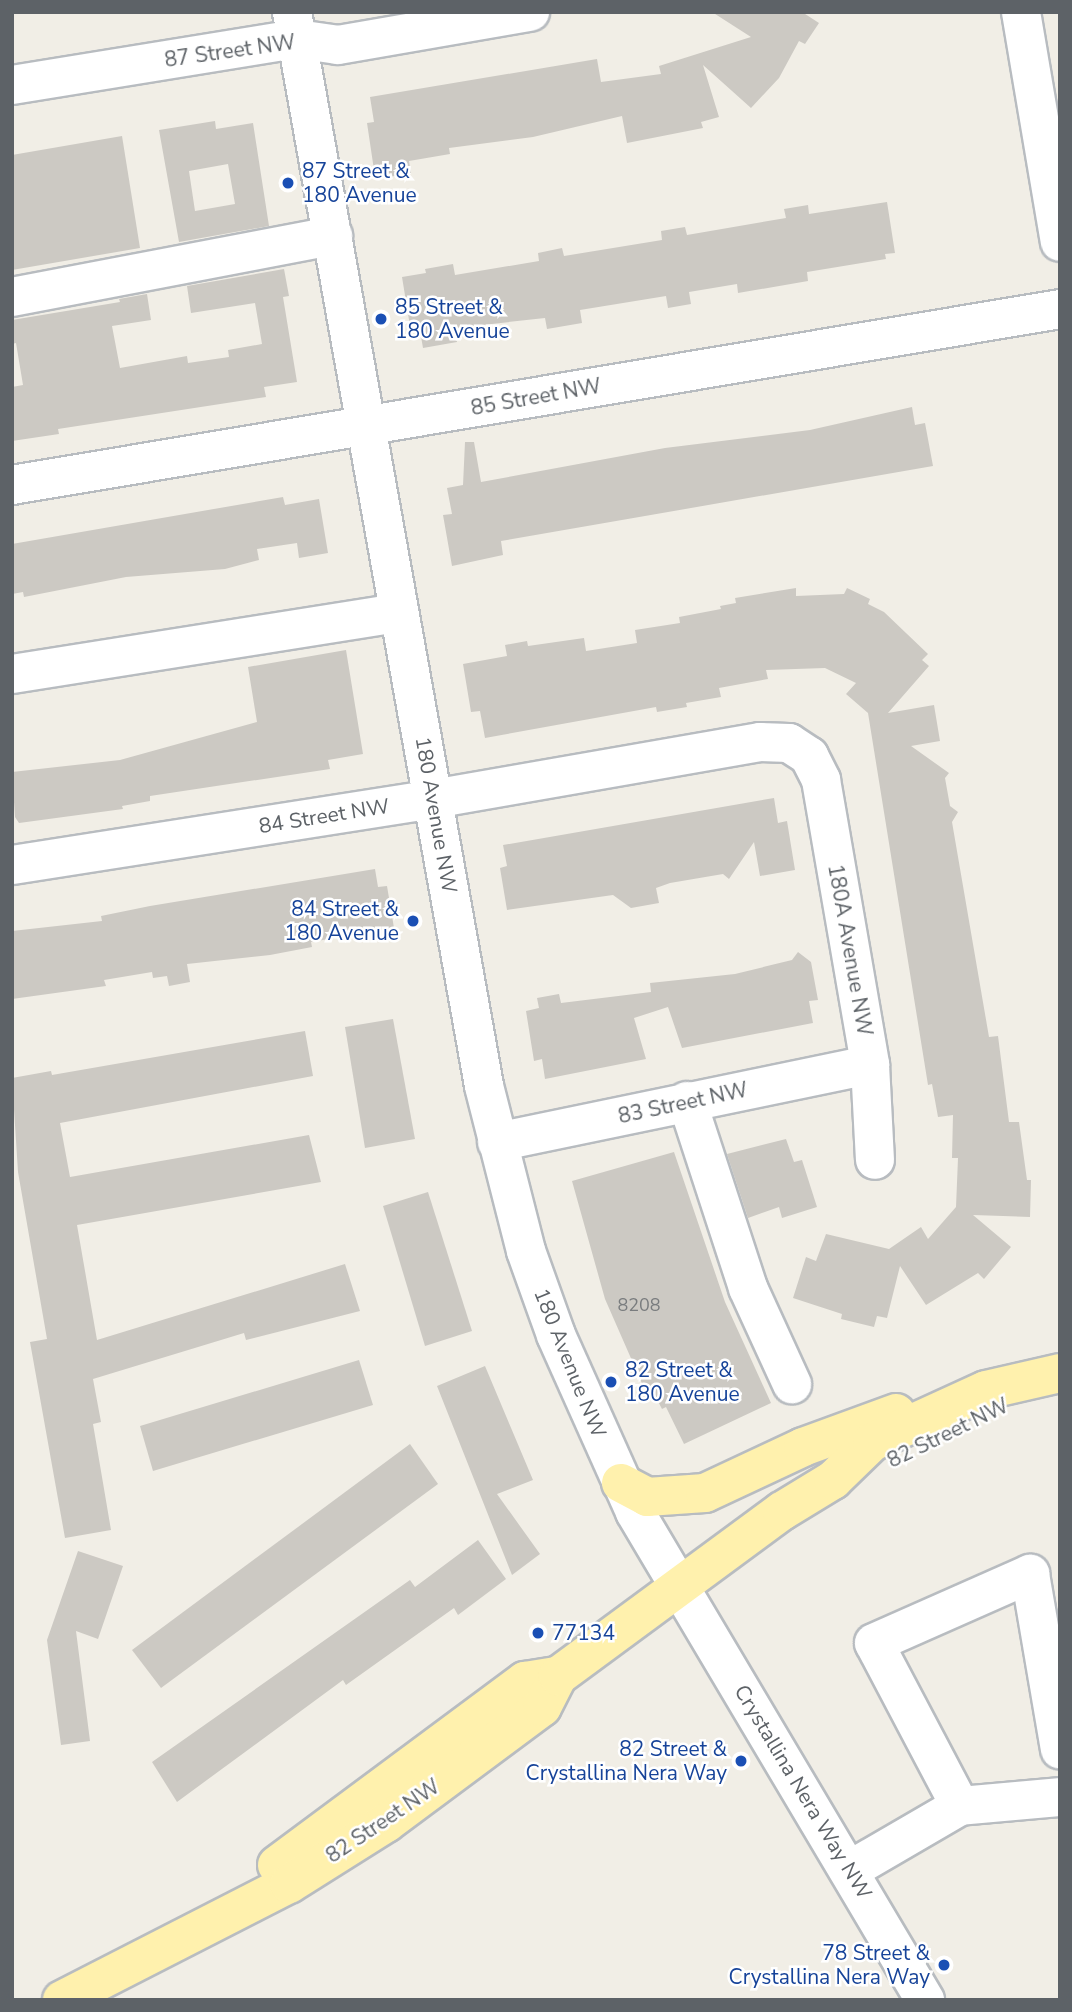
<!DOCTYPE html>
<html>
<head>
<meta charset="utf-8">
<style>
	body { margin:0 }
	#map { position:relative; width:1072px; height:2012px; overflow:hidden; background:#f1eee6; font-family:"Nunito Sans",sans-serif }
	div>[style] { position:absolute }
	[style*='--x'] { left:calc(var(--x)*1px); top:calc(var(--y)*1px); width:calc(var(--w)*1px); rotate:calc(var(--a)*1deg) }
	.building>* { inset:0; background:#ccc9c3 }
	.roads { filter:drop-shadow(2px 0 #b8bcc0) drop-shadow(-2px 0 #b8bcc0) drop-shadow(0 2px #b8bcc0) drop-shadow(0 -2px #b8bcc0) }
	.minor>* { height:38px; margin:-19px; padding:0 19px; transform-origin:19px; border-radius:19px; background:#fff }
	.major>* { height:38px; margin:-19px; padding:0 19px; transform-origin:19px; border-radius:19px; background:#fff1ad }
	.dots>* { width:19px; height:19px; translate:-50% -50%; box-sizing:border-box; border:4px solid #fff; border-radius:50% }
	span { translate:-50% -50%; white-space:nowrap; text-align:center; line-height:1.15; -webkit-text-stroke:5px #fff; paint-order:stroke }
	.number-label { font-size:18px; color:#797c7e }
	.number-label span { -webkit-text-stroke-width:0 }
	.street-label { font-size:21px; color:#5d6267 }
	.transit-label { font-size:21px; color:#164399 }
	.left { translate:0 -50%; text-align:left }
	.right { translate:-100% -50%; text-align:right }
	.frame { position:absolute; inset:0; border:14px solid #5d6267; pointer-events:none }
</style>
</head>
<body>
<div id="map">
	<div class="building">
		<div style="clip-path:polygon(712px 12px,802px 12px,819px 23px,805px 44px,799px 41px,779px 78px,751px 108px,703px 65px,719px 117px,701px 122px,703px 128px,627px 143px,622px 116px,533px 137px,449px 148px,450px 154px,409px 161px,411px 173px,389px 177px,387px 167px,374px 170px,367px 123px,374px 122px,370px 97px,597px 59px,601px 82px,661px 74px,659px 66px,751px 37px)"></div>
		<div style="clip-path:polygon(evenodd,215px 121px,216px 129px,253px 123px,269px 226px,179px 242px,159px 130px,215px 121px,228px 164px,235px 204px,195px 211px,189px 171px,228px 164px)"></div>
		<div style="clip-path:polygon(122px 136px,140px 248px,12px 270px,12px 155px)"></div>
		<div style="clip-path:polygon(887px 202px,895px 253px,885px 254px,886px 259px,807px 272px,808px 281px,738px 293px,737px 284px,689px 292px,691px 304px,668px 308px,666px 296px,580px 310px,582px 323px,547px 329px,545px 318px,455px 328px,457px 342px,423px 348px,419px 325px,410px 326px,402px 277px,426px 273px,425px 269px,453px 264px,455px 275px,539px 261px,538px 253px,562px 248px,564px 256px,662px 240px,661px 231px,685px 227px,687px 235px,786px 218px,784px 209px,808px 205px,809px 214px)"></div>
		<div style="clip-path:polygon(284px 269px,289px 296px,283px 297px,297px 382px,264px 387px,266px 397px,58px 429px,59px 434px,12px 441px,12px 387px,23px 385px,16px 343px,12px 344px,12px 320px,120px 302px,119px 299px,147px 294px,151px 320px,112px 326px,120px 368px,187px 356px,188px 363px,229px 357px,228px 350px,262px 344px,255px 303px,191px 313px,187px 286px)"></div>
		<div style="clip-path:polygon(912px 407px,915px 425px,925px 423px,933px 466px,501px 541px,503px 555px,452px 566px,443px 515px,452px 514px,447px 488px,463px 485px,465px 442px,474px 442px,481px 482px,665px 448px,810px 430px)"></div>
		<div style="clip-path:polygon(283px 497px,285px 505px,319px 499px,328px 553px,299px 558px,297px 543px,257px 549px,259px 560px,225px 569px,126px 577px,24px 597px,23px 592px,12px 594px,12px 544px)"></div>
		<div style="clip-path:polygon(796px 588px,796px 596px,844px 594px,847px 588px,870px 599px,868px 604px,884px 612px,928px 654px,922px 660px,929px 666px,888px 713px,934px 705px,940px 741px,911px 746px,949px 773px,945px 778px,950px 806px,958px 812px,952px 822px,989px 1037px,998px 1036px,1009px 1122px,1019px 1122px,1027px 1180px,1031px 1180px,1030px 1217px,973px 1215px,1011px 1247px,984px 1279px,978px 1273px,926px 1305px,900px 1266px,887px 1318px,877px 1316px,874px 1327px,841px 1319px,842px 1314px,793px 1298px,806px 1257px,816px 1261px,826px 1234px,889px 1249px,921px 1227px,928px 1239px,956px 1207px,958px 1158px,952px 1158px,953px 1115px,938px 1117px,932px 1084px,928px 1085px,868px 713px,846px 694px,856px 683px,825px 668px,766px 670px,768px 679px,719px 688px,721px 697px,686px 703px,687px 707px,657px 712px,656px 707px,485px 738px,480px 711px,471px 712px,463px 664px,507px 656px,505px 645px,527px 641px,528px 646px,584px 638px,586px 651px,637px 643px,635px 630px,680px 623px,679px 617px,721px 609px,720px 606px,736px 603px,735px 598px)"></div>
		<div style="clip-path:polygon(346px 650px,363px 754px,328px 760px,330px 769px,150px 796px,150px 801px,122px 806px,123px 809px,19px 823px,15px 817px,12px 772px,120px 760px,257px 722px,248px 667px)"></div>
		<div style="clip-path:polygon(774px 798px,778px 823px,787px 821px,795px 870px,760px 876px,754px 842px,729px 879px,723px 874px,670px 883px,656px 888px,659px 903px,631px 908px,613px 895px,507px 910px,500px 868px,507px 866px,503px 845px)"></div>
		<div style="clip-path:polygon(375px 869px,378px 887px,387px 886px,394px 928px,311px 942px,312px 947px,270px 955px,187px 964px,190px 982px,169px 986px,167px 976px,153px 978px,152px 972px,104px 980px,106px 986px,12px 999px,12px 931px,102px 921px,101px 916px,150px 906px)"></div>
		<div style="clip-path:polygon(798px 952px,811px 962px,818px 1000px,809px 1001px,813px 1023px,682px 1048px,668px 1007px,634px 1018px,646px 1059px,545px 1079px,542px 1059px,534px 1061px,526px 1011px,539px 1008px,537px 998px,559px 994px,561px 1003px,651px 992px,650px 983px,735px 974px,792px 960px)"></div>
		<div style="clip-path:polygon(393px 1019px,415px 1139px,365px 1148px,345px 1027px)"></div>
		<div style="clip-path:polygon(305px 1031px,313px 1076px,60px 1123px,70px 1177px,309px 1135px,321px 1182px,77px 1225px,97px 1340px,345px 1264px,360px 1311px,246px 1340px,244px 1333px,93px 1379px,101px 1422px,93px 1424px,111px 1530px,65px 1538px,30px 1342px,47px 1339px,18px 1172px,12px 1078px,51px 1071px,52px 1075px)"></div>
		<div style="clip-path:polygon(786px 1139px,794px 1162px,802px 1160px,817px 1207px,782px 1218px,779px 1207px,748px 1218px,727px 1154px)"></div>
		<div style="clip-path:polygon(674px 1152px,725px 1302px,771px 1403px,684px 1444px,666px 1407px,662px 1409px,650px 1386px,644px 1388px,605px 1299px,572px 1181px)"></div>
		<div style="clip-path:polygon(428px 1192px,472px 1331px,425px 1346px,383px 1206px)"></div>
		<div style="clip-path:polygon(359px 1360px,373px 1405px,153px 1471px,140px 1426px)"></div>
		<div style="clip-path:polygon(485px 1366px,533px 1480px,497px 1494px,540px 1554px,512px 1575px,437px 1386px)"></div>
		<div style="clip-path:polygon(410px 1444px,438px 1484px,161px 1688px,132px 1650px)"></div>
		<div style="clip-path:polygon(478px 1540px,506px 1579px,458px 1615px,454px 1608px,346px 1685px,343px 1680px,177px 1802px,152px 1762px,410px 1580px,415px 1587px)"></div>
		<div style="clip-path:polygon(78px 1551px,123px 1566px,98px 1639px,76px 1631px,90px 1741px,61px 1745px,47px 1640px)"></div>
	</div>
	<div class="roads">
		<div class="minor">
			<div style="--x:292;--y:12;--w:1091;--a:79.86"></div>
			<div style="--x:484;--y:1086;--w:170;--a:75.7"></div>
			<div style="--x:526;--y:1251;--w:89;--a:70.3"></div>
			<div style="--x:556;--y:1335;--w:194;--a:65.9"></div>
			<div style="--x:635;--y:1512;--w:568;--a:59.28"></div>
			<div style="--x:1021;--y:12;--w:233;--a:80.4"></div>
			<div style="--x:12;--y:85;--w:289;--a:-9.2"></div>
			<div style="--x:297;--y:39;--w:41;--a:8.3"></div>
			<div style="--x:338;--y:45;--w:195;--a:-9.8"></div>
			<div style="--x:12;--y:297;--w:327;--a:-10.8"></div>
			<div style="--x:12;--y:485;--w:1063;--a:-9.53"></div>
			<div style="--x:12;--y:674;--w:392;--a:-9"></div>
			<div style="--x:12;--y:865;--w:426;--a:-8.9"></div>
			<div style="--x:433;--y:799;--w:332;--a:-9.9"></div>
			<div style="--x:760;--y:742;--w:29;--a:2"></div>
			<div style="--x:789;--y:743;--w:24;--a:33"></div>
			<div style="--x:809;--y:756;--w:27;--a:63"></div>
			<div style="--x:821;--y:780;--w:289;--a:80.2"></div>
			<div style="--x:870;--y:1065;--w:95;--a:87"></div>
			<div style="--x:687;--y:1101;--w:197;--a:71.9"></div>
			<div style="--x:748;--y:1288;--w:106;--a:65.4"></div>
			<div style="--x:497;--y:1142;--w:381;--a:-11.7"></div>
			<div style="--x:960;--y:1806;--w:184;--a:-117.8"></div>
			<div style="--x:874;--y:1643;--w:171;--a:-23.9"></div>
			<div style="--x:1030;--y:1574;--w:178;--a:80.3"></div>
			<div style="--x:850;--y:1870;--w:127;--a:-30.2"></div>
			<div style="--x:960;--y:1806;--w:100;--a:-5.1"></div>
		</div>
		<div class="major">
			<div style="--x:621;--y:1483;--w:30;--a:28"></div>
			<div style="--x:647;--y:1497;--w:58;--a:-3.9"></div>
			<div style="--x:705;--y:1493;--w:108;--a:-25.1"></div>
			<div style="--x:803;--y:1447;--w:99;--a:-20.1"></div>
			<div style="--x:277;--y:1865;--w:309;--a:-36.6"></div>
			<div style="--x:525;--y:1681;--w:33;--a:-9"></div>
			<div style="--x:62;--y:2000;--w:255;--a:-27.1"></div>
			<div style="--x:289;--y:1884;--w:115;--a:-32.2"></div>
			<div style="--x:386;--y:1823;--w:194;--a:-36.6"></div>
			<div style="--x:542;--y:1707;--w:35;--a:-63"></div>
			<div style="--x:558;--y:1676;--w:278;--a:-36.4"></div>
			<div style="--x:782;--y:1511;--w:60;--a:-31.3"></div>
			<div style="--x:833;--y:1480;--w:54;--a:-44.3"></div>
			<div style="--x:872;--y:1442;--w:125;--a:-24.5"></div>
			<div style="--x:986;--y:1390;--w:76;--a:-12.9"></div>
		</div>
	</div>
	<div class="dots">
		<div style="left:288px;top:183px;background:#1a4fb4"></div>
		<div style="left:381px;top:319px;background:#1a4fb4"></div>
		<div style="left:413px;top:921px;background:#1a4fb4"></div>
		<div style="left:611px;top:1382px;background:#1a4fb4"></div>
		<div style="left:538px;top:1633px;background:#1a4fb4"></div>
		<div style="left:741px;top:1761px;background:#1a4fb4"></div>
		<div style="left:944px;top:1965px;background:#1a4fb4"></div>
	</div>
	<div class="number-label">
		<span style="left:639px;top:1305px">8208</span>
	</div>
	<div class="street-label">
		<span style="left:230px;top:51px;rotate:-8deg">87 Street NW</span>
		<span style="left:536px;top:397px;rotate:-10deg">85 Street NW</span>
		<span style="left:436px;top:815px;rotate:80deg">180 Avenue NW</span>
		<span style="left:324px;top:816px;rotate:-9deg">84 Street NW</span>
		<span style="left:850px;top:950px;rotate:80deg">180A Avenue NW</span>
		<span style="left:683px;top:1103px;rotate:-12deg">83 Street NW</span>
		<span style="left:570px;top:1363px;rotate:68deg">180 Avenue NW</span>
		<span style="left:948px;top:1433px;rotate:-26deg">82 Street NW</span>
		<span style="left:803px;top:1792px;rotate:59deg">Crystallina Nera Way NW</span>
		<span style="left:383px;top:1821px;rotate:-34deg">82 Street NW</span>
	</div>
	<div class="transit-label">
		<span class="left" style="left:302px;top:183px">87 Street &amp;<br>180 Avenue</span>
		<span class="left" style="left:395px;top:319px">85 Street &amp;<br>180 Avenue</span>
		<span class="right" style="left:399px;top:921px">84 Street &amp;<br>180 Avenue</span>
		<span class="left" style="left:625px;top:1382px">82 Street &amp;<br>180 Avenue</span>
		<span class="left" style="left:552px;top:1633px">77134</span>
		<span class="right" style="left:727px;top:1761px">82 Street &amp;<br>Crystallina Nera Way</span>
		<span class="right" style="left:930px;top:1965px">78 Street &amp;<br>Crystallina Nera Way</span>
	</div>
	<div class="frame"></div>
</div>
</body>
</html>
